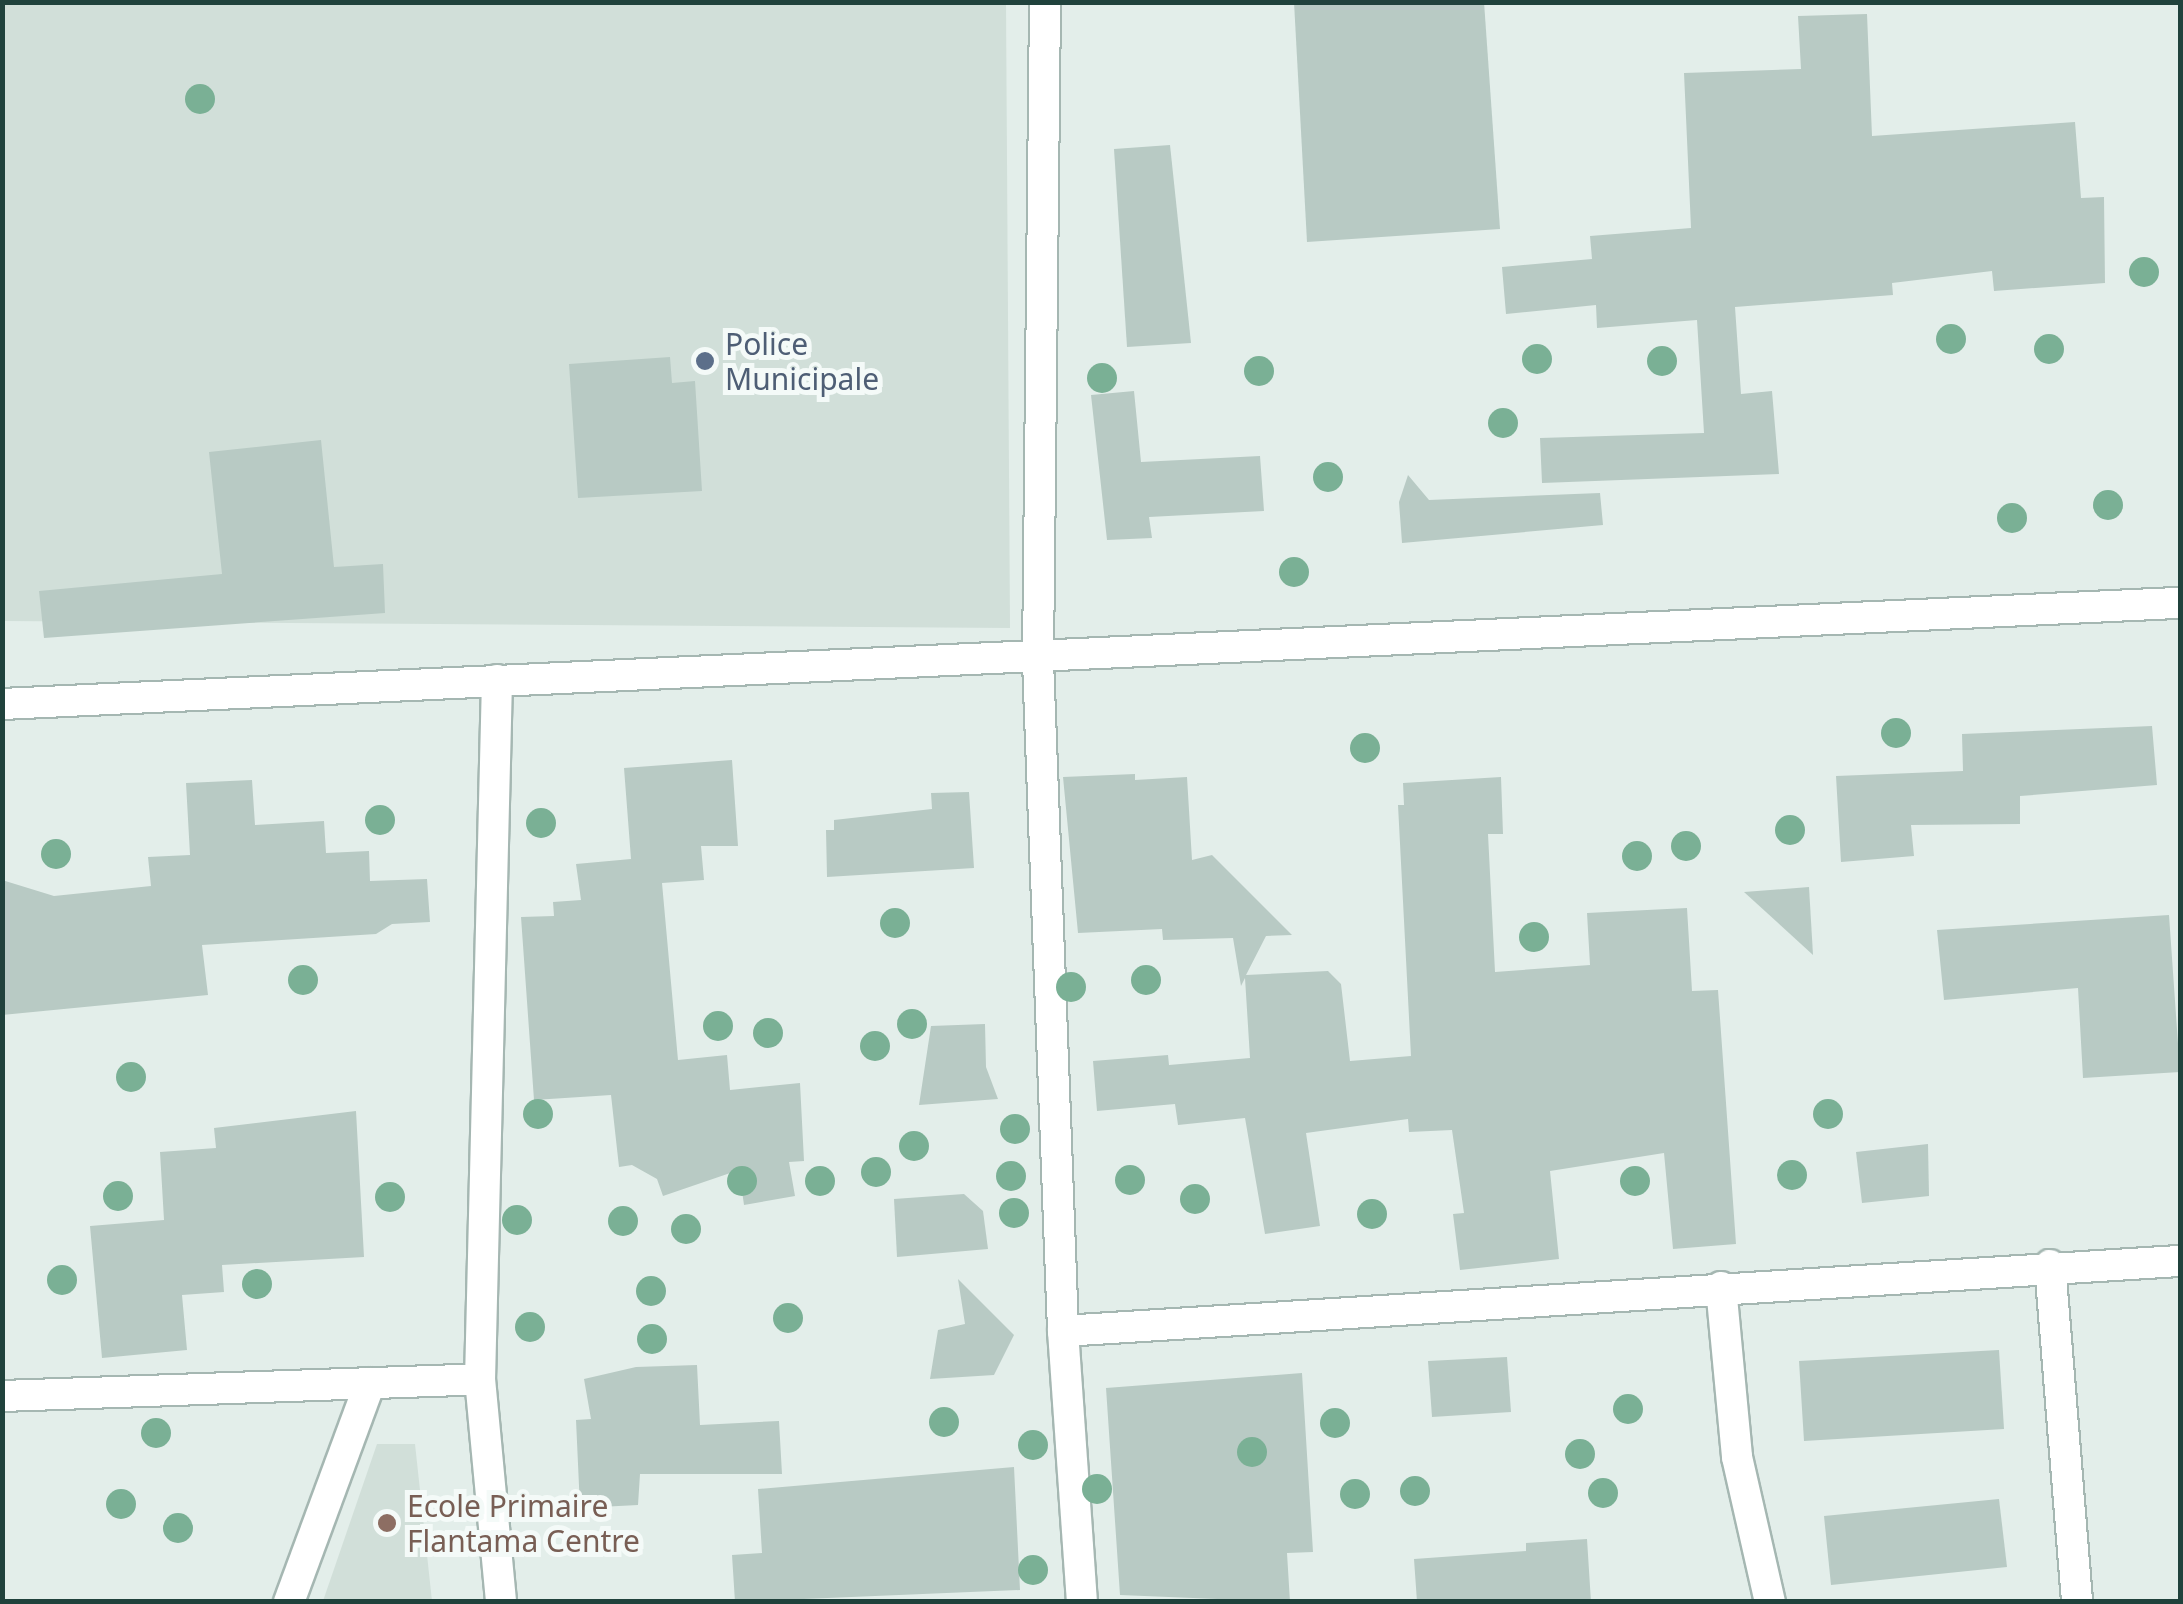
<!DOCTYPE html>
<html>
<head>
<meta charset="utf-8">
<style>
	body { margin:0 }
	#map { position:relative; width:2183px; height:1604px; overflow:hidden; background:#e3eeea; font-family:"Noto Sans",sans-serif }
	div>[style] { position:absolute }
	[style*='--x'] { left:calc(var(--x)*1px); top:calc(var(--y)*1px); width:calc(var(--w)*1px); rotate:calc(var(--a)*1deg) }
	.built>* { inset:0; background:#d1dfd9 }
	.building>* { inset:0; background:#b8cac4 }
	.roads { filter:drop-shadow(2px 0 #a5b7b2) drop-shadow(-2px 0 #a5b7b2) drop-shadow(0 2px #a5b7b2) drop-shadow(0 -2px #a5b7b2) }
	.street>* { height:30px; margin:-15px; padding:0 15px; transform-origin:15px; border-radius:15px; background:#fff }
	.secondary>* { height:30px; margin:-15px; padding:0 15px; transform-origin:15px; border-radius:15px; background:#fff }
	.trees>* { width:30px; height:30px; margin:-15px; border-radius:50%; background:#7ab095 }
	.dots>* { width:28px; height:28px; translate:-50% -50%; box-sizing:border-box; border:5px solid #f4faf8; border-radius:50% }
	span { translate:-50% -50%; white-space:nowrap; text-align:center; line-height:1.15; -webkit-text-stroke:10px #f4faf8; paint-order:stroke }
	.service-label { font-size:30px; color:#4e5e75 }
	.left { translate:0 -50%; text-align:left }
	.education-label { font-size:30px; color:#785e54 }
	.frame { position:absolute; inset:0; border:5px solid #20423c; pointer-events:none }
</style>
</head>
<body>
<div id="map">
	<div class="built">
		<div style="clip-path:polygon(3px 3px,1006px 3px,1010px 628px,3px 621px)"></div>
		<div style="clip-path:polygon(377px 1444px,415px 1444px,432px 1601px,323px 1601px)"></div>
	</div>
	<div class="building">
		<div style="clip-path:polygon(1294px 2px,1484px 2px,1500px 229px,1307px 242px)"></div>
		<div style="clip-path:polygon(1867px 14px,1872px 136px,2075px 122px,2081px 198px,2104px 197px,2105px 283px,1994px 291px,1992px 271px,1892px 283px,1893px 295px,1735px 307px,1741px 394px,1772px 391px,1779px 474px,1542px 483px,1540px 438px,1704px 433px,1697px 320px,1597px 328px,1596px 305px,1506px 314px,1502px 267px,1592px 259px,1590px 236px,1691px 228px,1684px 73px,1801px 69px,1798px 16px)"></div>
		<div style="clip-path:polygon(1170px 145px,1191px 343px,1127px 347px,1114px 149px)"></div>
		<div style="clip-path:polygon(670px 357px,672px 383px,695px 381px,702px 491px,578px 498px,569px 364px)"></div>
		<div style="clip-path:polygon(1134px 391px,1141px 462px,1260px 456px,1264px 511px,1149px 517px,1152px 538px,1107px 540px,1091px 395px)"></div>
		<div style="clip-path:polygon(321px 440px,334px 567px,383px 564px,385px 613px,44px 638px,39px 591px,222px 574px,209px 452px)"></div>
		<div style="clip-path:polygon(1408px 475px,1429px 500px,1600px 493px,1603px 525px,1402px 543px,1399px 502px)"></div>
		<div style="clip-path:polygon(2152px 726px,2157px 785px,2020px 796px,2020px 824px,1911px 825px,1914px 856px,1841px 862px,1836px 776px,1963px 771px,1962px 734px)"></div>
		<div style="clip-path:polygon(732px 760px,738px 846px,701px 846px,704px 880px,662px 883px,678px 1060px,727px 1055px,730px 1090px,800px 1083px,804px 1161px,789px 1162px,795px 1196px,744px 1205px,739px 1170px,663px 1196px,657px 1179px,632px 1165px,619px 1167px,611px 1095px,534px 1100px,521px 917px,554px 916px,553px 902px,581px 900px,576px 864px,631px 859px,624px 768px)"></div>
		<div style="clip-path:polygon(1135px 774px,1135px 780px,1187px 777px,1192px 860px,1212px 855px,1292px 935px,1266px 936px,1246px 975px,1328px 971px,1341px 984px,1350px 1061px,1411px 1056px,1398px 805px,1404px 805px,1403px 783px,1501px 777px,1503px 834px,1488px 834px,1495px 972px,1590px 965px,1587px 913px,1687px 908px,1692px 991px,1718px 990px,1736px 1244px,1673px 1249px,1664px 1153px,1550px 1171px,1559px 1259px,1460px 1270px,1453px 1214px,1464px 1213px,1452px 1130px,1409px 1132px,1408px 1119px,1306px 1133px,1320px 1226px,1265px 1234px,1245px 1118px,1178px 1125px,1175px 1104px,1097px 1111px,1093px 1061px,1168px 1055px,1169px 1065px,1250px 1058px,1245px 978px,1241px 986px,1233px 938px,1163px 940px,1162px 929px,1078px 933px,1063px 777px)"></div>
		<div style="clip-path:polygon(252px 780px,255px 825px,324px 821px,326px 853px,369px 851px,370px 881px,427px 879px,430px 922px,392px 924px,376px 934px,202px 945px,208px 995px,2px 1015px,2px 880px,54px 896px,151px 886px,148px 857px,190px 855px,186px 783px)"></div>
		<div style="clip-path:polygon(969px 792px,974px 868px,827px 877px,826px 830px,834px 830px,834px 820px,932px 809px,931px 793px)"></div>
		<div style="clip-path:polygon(1809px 887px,1813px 955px,1744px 892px)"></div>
		<div style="clip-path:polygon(2169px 915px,2180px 1072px,2083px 1078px,2078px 988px,1944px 1000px,1937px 930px)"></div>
		<div style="clip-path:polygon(985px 1024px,986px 1067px,998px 1099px,919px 1105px,931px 1026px)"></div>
		<div style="clip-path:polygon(356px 1111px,364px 1257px,222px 1265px,224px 1292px,182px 1295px,187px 1350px,102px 1358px,90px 1226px,164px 1220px,160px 1152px,216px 1148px,214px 1128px)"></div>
		<div style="clip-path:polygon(1928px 1144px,1929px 1196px,1862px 1203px,1856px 1152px)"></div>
		<div style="clip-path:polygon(964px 1194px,983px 1211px,988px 1249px,897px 1257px,894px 1199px)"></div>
		<div style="clip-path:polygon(958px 1279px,1014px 1335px,994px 1375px,930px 1379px,938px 1330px,965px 1324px)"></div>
		<div style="clip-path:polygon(1999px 1350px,2004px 1429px,1804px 1441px,1799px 1361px)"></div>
		<div style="clip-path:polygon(1507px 1357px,1511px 1412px,1432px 1417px,1428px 1361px)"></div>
		<div style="clip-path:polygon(697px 1365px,700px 1425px,779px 1421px,782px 1474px,640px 1474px,638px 1505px,580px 1508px,576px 1420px,591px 1419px,584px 1379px,636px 1367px)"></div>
		<div style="clip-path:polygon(1302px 1373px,1313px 1552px,1287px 1553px,1290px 1602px,1120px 1595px,1106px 1388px)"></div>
		<div style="clip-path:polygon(1014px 1467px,1020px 1590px,735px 1602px,732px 1555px,762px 1553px,758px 1489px)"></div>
		<div style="clip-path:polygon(1999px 1499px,2007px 1567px,1831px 1585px,1824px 1516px)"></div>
		<div style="clip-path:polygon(1587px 1539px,1591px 1602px,1417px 1602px,1414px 1559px,1526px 1551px,1526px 1543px)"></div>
	</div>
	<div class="roads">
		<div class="street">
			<div style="--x:1045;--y:2;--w:659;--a:90.61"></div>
			<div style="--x:1038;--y:661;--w:670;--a:87.86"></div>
			<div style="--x:1063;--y:1331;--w:272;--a:86"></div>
			<div style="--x:497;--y:680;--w:699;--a:91.39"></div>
			<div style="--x:480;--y:1379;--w:224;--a:84.6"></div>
			<div style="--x:2050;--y:1265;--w:338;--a:85.4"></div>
			<div style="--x:1721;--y:1287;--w:171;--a:84.6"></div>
			<div style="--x:1737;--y:1457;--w:149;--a:77.2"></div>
			<div style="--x:1063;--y:1331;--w:1119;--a:-3.59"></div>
			<div style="--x:2;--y:1396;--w:478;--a:-2"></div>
			<div style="--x:289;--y:1602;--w:233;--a:-69.7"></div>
		</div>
		<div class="secondary">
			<div style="--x:2;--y:704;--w:2180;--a:-2.66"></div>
		</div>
	</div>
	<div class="trees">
		<div style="left:200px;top:99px"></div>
		<div style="left:2144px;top:272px"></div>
		<div style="left:1951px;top:339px"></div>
		<div style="left:2049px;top:349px"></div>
		<div style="left:1537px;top:359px"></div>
		<div style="left:1662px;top:361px"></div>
		<div style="left:1259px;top:371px"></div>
		<div style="left:1102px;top:378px"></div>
		<div style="left:1503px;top:423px"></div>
		<div style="left:1328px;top:477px"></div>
		<div style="left:2108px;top:505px"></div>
		<div style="left:2012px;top:518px"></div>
		<div style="left:1294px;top:572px"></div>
		<div style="left:1896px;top:733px"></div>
		<div style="left:1365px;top:748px"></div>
		<div style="left:380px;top:820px"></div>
		<div style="left:541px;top:823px"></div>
		<div style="left:1790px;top:830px"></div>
		<div style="left:1686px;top:846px"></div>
		<div style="left:56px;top:854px"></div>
		<div style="left:1637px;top:856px"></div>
		<div style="left:895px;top:923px"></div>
		<div style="left:1534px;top:937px"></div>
		<div style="left:303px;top:980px"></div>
		<div style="left:1146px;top:980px"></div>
		<div style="left:1071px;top:987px"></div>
		<div style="left:912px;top:1024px"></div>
		<div style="left:718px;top:1026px"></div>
		<div style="left:768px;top:1033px"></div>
		<div style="left:875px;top:1046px"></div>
		<div style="left:131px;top:1077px"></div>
		<div style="left:538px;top:1114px"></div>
		<div style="left:1828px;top:1114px"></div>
		<div style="left:1015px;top:1129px"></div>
		<div style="left:914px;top:1146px"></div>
		<div style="left:876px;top:1172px"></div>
		<div style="left:1792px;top:1175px"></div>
		<div style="left:1011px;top:1176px"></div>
		<div style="left:1130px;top:1180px"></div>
		<div style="left:742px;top:1181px"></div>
		<div style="left:820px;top:1181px"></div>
		<div style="left:1635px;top:1181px"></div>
		<div style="left:118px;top:1196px"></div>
		<div style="left:390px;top:1197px"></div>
		<div style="left:1195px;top:1199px"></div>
		<div style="left:1014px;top:1213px"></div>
		<div style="left:1372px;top:1214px"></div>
		<div style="left:517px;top:1220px"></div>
		<div style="left:623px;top:1221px"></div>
		<div style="left:686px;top:1229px"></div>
		<div style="left:62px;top:1280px"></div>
		<div style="left:257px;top:1284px"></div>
		<div style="left:651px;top:1291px"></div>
		<div style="left:788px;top:1318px"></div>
		<div style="left:530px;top:1327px"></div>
		<div style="left:652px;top:1339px"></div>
		<div style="left:1628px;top:1409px"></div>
		<div style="left:944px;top:1422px"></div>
		<div style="left:1335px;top:1423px"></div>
		<div style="left:156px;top:1433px"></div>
		<div style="left:1033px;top:1445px"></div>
		<div style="left:1252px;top:1452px"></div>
		<div style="left:1580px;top:1454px"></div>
		<div style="left:1097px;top:1489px"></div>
		<div style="left:1415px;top:1491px"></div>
		<div style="left:1603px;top:1493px"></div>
		<div style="left:1355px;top:1494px"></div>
		<div style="left:121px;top:1504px"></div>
		<div style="left:178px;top:1528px"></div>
		<div style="left:1033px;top:1570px"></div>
	</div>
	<div class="dots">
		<div style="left:705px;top:361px;background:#5c6f8a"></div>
		<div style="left:387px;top:1523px;background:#8d6e63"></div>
	</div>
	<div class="service-label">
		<span class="left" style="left:725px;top:361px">Police<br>Municipale</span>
	</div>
	<div class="education-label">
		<span class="left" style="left:407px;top:1523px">Ecole Primaire<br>Flantama Centre</span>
	</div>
	<div class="frame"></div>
</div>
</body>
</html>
